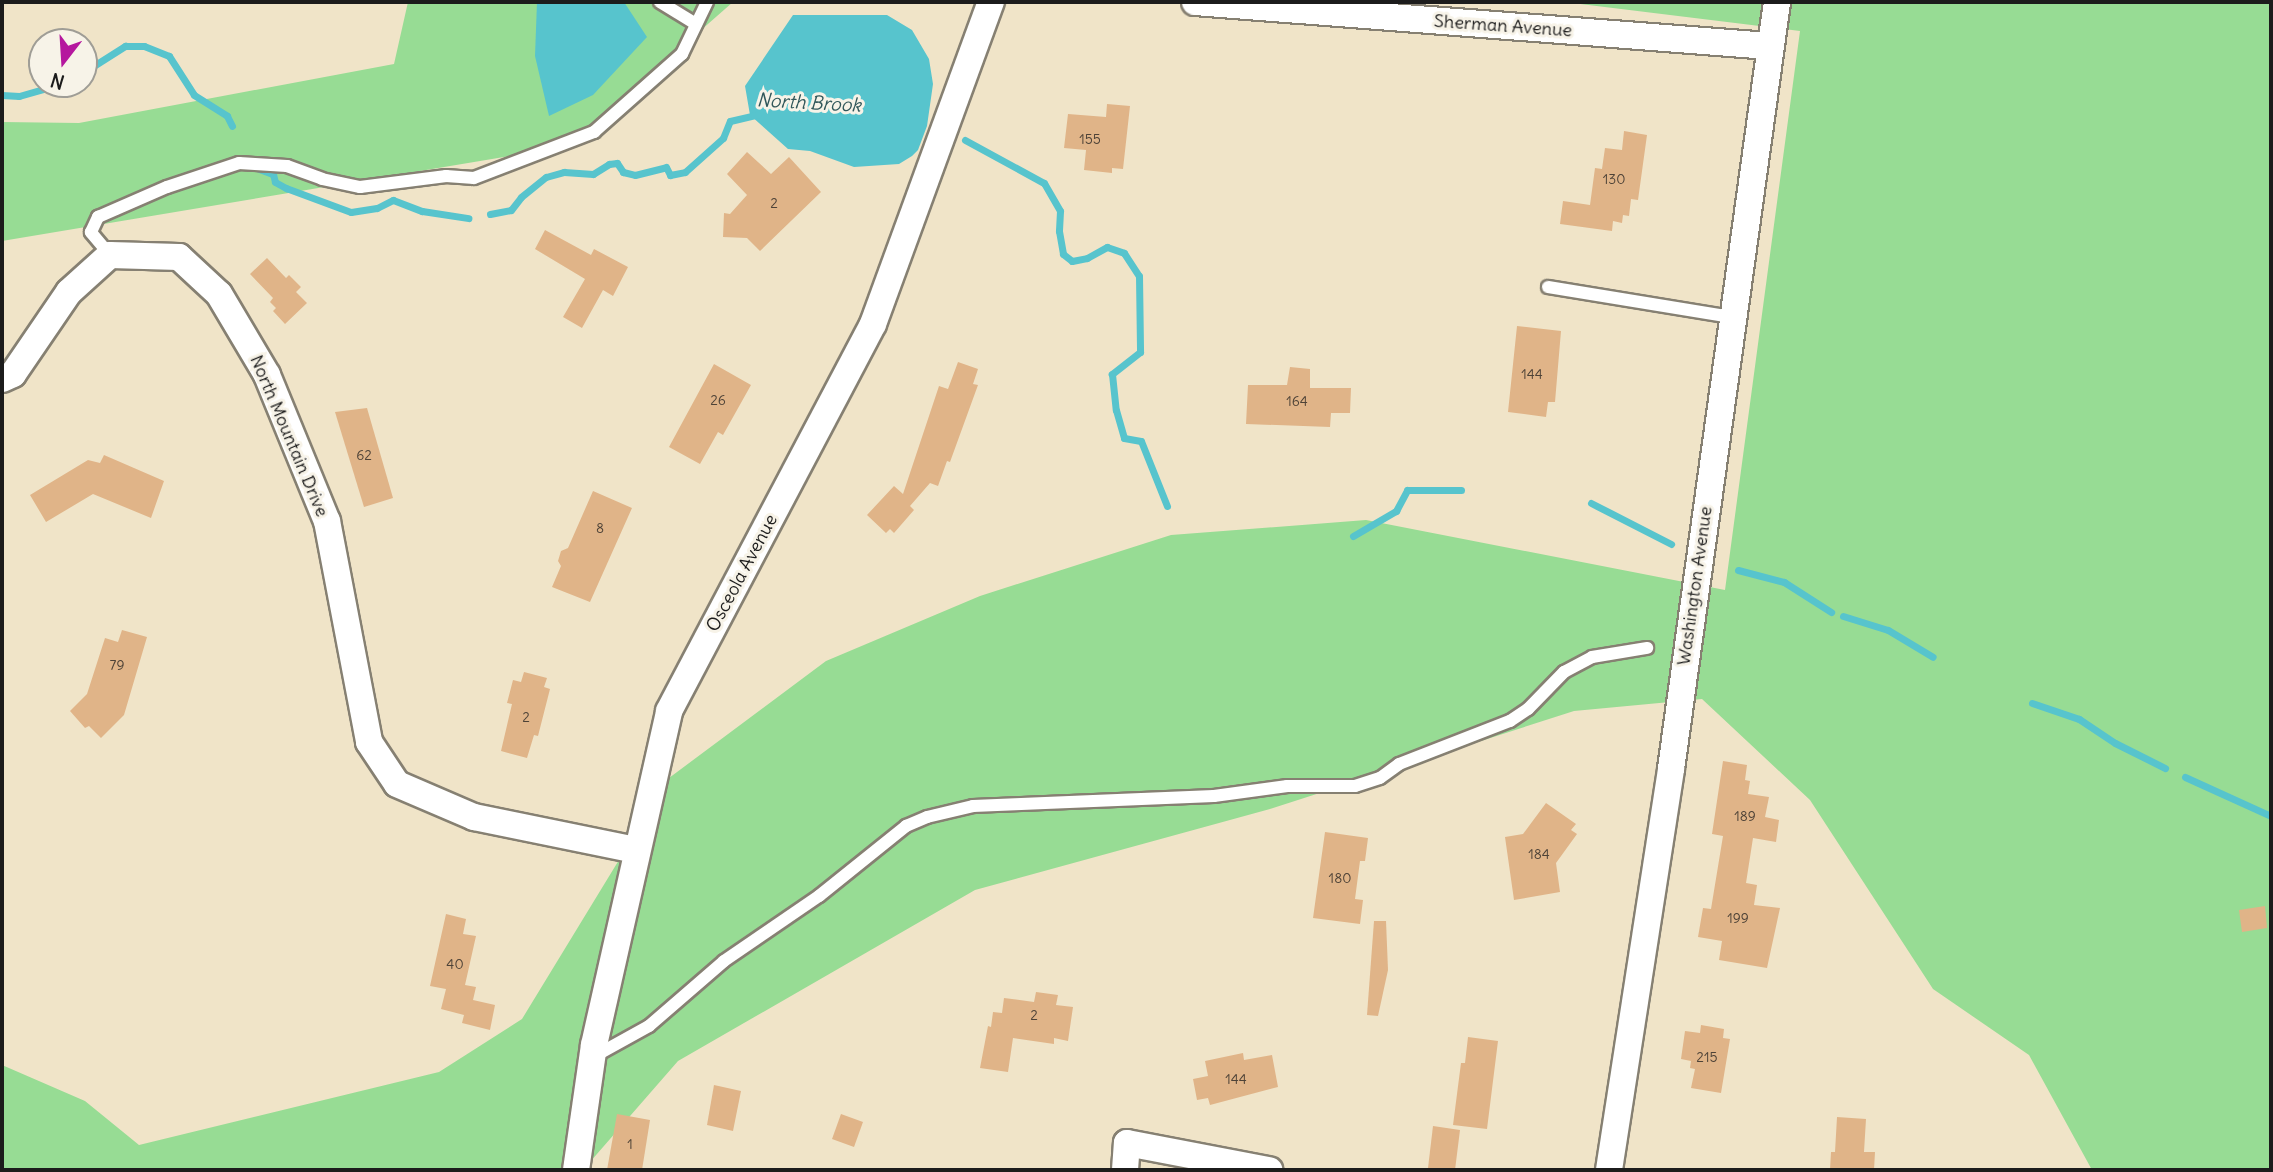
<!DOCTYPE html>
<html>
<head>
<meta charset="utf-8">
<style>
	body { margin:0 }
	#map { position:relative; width:2273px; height:1172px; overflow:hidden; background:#f0e4c8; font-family:Delius,sans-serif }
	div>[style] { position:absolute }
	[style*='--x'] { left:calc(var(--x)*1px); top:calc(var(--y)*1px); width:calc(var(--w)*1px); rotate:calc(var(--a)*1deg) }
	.green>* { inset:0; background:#97dc94 }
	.water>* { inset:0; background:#57c4cd }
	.stream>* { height:7px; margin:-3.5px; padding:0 3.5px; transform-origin:3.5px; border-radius:3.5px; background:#57c4cd }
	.building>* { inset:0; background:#e0b488 }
	.roads { filter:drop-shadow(2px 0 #868072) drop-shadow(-2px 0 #868072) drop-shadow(0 2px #868072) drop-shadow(0 -2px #868072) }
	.service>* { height:12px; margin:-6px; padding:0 6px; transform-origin:6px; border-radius:6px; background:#fff }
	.minor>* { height:26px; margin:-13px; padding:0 13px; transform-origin:13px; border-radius:13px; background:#fff }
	span { translate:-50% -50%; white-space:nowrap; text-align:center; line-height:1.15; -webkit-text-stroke:6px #f7f3e8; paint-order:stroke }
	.number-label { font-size:14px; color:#4d4237 }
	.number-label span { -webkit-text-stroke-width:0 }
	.street-label { font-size:18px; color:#1c1c1c }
	.water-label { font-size:19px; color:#31575a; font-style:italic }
	.frame { position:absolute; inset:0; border:4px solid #1c1c1c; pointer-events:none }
	.north { position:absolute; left:28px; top:28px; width:70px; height:70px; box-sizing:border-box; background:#f7f3e8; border:2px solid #9f9d96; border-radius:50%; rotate:197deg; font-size:19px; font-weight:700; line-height:28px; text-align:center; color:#1c1c1c }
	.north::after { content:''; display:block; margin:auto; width:24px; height:32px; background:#b5179e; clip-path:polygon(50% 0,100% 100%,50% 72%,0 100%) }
</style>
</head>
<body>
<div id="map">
	<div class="green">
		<div style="clip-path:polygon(408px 2px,733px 2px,569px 146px,2px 241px,2px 122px,79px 123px,394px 64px)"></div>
		<div style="clip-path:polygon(1564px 2px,2271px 2px,2271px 1170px,2092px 1170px,2029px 1055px,1933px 989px,1810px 800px,1702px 699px,1574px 711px,1270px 809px,975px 890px,678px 1061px,583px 1170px,2px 1170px,2px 1065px,85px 1101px,139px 1145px,439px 1072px,522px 1019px,669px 778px,826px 661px,980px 596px,1171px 535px,1366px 520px,1725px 590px,1800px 31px)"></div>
	</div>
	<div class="water">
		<div style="clip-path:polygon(537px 2px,624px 2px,647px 37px,593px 95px,549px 116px,535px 56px)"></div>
		<div style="clip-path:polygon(793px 15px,887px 15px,912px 30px,929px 59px,933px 84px,927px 126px,918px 150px,912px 156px,899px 164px,854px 167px,810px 151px,788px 149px,750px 115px,745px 86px)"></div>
	</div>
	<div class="stream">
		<div style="--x:84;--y:72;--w:49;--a:-32.4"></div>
		<div style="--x:125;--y:46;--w:19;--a:0"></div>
		<div style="--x:144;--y:46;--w:27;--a:22"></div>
		<div style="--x:169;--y:56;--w:46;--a:57.3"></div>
		<div style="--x:194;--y:95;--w:39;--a:32"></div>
		<div style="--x:227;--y:116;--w:11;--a:63"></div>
		<div style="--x:2;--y:95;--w:17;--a:3"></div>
		<div style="--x:19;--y:96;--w:44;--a:-15.9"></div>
		<div style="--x:965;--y:140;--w:90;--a:28.6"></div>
		<div style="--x:1044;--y:183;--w:32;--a:60"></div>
		<div style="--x:1060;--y:211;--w:20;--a:93"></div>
		<div style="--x:1059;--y:231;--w:23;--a:80"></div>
		<div style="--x:1063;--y:254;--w:11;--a:38"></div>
		<div style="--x:1072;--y:261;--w:15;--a:-11"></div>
		<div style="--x:1087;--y:258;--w:23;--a:-29"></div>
		<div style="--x:1107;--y:247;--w:18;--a:19"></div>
		<div style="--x:1124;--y:253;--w:27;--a:57"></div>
		<div style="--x:1139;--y:276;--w:76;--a:89.2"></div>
		<div style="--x:1140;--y:352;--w:36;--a:142"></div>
		<div style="--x:1112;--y:374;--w:36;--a:84"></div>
		<div style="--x:1116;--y:410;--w:29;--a:74"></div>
		<div style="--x:1124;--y:438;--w:17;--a:10"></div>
		<div style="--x:1141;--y:441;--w:70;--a:68.2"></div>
		<div style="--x:259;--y:169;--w:15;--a:20"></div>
		<div style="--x:273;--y:174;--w:8;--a:76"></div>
		<div style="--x:275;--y:182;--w:13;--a:29"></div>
		<div style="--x:286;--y:188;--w:69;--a:20.3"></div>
		<div style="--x:351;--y:212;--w:26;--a:-9"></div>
		<div style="--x:377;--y:208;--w:18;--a:-27"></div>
		<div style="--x:393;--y:200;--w:31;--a:21"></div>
		<div style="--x:422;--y:211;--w:47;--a:8.7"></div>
		<div style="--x:490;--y:214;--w:21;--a:-11"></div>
		<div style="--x:511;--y:210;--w:16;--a:-52"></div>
		<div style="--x:521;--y:197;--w:32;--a:-39"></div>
		<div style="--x:546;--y:177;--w:19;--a:-16"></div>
		<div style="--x:564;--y:172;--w:29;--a:4"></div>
		<div style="--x:593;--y:174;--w:19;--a:-32"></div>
		<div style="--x:609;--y:164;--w:8;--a:-7"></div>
		<div style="--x:617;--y:163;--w:11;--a:56"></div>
		<div style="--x:623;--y:172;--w:12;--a:14"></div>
		<div style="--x:635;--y:175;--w:32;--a:-14"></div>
		<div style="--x:666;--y:167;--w:9;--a:63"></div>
		<div style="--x:670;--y:175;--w:15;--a:-11"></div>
		<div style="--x:685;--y:172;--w:51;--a:-41.8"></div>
		<div style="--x:723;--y:138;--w:18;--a:-68"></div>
		<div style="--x:730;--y:121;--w:28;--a:-13"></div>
		<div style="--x:1591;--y:503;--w:90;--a:27.1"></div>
		<div style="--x:1353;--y:536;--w:50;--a:-30.2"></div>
		<div style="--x:1396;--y:511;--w:24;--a:-62"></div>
		<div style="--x:1407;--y:490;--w:54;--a:0"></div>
		<div style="--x:1738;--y:570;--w:48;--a:14.6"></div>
		<div style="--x:1784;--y:582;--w:56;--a:32.6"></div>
		<div style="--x:1843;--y:616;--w:47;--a:17.3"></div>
		<div style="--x:1888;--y:630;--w:52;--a:31"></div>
		<div style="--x:2032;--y:703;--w:50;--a:18.8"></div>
		<div style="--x:2079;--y:719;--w:43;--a:33.7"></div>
		<div style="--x:2115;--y:743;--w:56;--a:26.6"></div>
		<div style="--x:2185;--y:777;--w:94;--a:24.4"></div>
	</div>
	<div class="building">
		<div style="clip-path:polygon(1107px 104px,1130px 106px,1123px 169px,1112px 168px,1112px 173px,1084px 170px,1086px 150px,1064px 148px,1068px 114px,1106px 117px)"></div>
		<div style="clip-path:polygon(1624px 131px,1647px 135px,1638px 200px,1631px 199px,1629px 216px,1623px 215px,1622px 223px,1613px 221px,1612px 231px,1560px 224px,1563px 201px,1590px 205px,1595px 168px,1602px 169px,1605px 148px,1622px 150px)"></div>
		<div style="clip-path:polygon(747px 152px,771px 174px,789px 157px,821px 192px,760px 251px,747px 238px,723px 237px,724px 213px,730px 214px,747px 195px,727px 174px)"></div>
		<div style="clip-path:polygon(545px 230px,591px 255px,594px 249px,628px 267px,613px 296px,603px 290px,582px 328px,563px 317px,585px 279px,535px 249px)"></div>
		<div style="clip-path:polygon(267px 258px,286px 278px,289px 275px,301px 287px,296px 292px,307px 303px,285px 324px,273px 311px,276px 308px,270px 302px,273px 298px,250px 274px)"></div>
		<div style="clip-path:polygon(1517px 326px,1561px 331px,1555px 402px,1548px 402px,1546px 417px,1508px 412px)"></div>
		<div style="clip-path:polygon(958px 362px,978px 369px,973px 384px,978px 385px,950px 462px,947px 461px,938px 486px,930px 483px,910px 506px,914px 510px,894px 533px,890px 529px,886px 533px,867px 515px,894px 486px,903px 494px,939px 386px,948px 389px)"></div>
		<div style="clip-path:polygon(714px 364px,751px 385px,723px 435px,718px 432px,700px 464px,669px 447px)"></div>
		<div style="clip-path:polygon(1290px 367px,1310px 369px,1310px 388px,1351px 388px,1350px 413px,1331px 413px,1330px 427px,1246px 424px,1248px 385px,1287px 385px)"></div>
		<div style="clip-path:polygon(367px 408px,393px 498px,364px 507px,335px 412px)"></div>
		<div style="clip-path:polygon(104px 455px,164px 481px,151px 518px,93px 494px,46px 522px,30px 495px,88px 460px,100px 463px)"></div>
		<div style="clip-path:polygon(593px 491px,632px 508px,590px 602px,552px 587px,561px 566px,558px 561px,561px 551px,568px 548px)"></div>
		<div style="clip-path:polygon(122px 630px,147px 637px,124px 715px,101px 738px,89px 726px,85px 728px,70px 711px,87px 694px,105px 638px,118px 642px)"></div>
		<div style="clip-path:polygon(524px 672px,547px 678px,544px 687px,550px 689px,538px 736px,534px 735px,527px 758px,501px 751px,512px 704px,507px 703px,513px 680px,521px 682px)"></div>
		<div style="clip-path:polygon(1723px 761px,1747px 765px,1745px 780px,1750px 781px,1748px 794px,1769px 797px,1765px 817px,1779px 820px,1776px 842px,1753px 838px,1746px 883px,1757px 885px,1754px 905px,1780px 908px,1767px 968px,1719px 960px,1722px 941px,1698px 937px,1703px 908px,1711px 909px,1723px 836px,1712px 834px)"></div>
		<div style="clip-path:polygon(1546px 803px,1576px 824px,1571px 830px,1577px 834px,1556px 863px,1560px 892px,1514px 900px,1505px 837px,1523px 834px)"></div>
		<div style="clip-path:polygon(1325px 832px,1368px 838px,1365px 861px,1360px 861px,1355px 899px,1363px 900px,1360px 924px,1313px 918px)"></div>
		<div style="clip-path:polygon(2265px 906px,2267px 928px,2242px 932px,2239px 910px)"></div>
		<div style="clip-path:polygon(446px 914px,466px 919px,463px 934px,476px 936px,465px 985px,476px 987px,473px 1000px,495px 1005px,490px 1030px,462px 1023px,464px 1015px,441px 1009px,446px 989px,430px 986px)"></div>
		<div style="clip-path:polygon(1374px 921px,1386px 921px,1388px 970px,1378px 1016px,1367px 1015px)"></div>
		<div style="clip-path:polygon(1036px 992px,1058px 995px,1056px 1005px,1073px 1007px,1068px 1041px,1054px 1038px,1054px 1044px,1013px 1038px,1008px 1072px,980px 1068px,988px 1026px,991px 1027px,993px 1012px,1002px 1013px,1004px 998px,1034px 1002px)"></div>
		<div style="clip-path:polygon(1701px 1025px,1724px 1029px,1723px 1038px,1730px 1039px,1721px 1093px,1691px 1088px,1695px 1069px,1690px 1068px,1691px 1061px,1681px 1059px,1685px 1031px,1700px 1033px)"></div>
		<div style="clip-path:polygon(1468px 1037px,1498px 1041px,1487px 1129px,1453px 1125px,1461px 1063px,1465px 1063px)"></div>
		<div style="clip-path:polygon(1243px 1053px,1244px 1060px,1272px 1055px,1278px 1087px,1210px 1105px,1208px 1098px,1197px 1100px,1193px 1079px,1208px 1076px,1205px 1061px)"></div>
		<div style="clip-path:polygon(714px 1085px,741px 1091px,733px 1131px,707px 1125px)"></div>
		<div style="clip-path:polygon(617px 1114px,650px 1120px,642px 1170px,607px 1170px)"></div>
		<div style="clip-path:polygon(841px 1114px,863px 1122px,854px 1147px,832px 1139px)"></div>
		<div style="clip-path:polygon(1837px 1117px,1866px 1119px,1864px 1152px,1875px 1152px,1874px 1170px,1830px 1170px,1831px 1152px,1835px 1152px)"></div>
		<div style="clip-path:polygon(1433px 1126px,1460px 1130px,1455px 1170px,1428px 1168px)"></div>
	</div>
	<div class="roads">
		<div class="service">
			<div style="--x:660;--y:2;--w:42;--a:31.4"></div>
			<div style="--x:110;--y:255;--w:30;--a:-130"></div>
			<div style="--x:91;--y:232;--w:17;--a:-65"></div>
			<div style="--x:98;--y:217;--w:75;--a:-23.5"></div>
			<div style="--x:167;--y:187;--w:76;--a:-18.4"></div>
			<div style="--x:239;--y:163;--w:48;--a:3.6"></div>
			<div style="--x:287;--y:166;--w:37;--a:20"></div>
			<div style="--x:322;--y:179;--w:39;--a:12"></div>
			<div style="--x:360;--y:187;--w:87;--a:-7.3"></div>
			<div style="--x:446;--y:176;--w:28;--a:4"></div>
			<div style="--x:474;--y:178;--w:129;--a:-21"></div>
			<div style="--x:594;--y:132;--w:118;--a:-41.6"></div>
			<div style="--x:682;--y:54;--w:58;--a:-64.3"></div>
			<div style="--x:1548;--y:287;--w:186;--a:9.3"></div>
			<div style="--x:593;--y:1057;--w:64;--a:-29"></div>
			<div style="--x:649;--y:1026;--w:99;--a:-40.9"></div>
			<div style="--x:724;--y:961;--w:115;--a:-34.4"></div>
			<div style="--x:819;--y:896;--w:112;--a:-38.8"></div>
			<div style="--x:906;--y:826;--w:23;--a:-23"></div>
			<div style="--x:927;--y:817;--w:47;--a:-13.4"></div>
			<div style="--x:973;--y:806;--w:241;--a:-2.4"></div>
			<div style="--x:1214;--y:796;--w:74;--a:-7.8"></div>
			<div style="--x:1287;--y:786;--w:68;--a:0"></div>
			<div style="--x:1355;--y:786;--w:26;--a:-18"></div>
			<div style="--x:1380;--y:778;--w:24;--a:-36"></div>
			<div style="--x:1399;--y:764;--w:119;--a:-21.2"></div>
			<div style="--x:1510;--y:721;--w:22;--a:-34"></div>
			<div style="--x:1528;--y:709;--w:52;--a:-45.8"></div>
			<div style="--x:1564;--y:672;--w:32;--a:-28"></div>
			<div style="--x:1592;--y:657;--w:56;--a:-9.3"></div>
		</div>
		<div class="minor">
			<div style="--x:1195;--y:2;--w:576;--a:4.38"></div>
			<div style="--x:2;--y:379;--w:12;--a:-24"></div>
			<div style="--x:13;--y:374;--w:99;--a:-55.7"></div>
			<div style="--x:69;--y:292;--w:55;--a:-42.1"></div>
			<div style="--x:110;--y:255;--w:69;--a:1.7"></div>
			<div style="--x:179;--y:257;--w:54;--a:42.8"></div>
			<div style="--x:219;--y:294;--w:94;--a:59.3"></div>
			<div style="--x:267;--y:375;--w:158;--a:67.7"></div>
			<div style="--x:327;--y:521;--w:225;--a:79.2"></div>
			<div style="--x:369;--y:742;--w:50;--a:56.3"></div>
			<div style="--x:397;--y:784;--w:84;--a:23.2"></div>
			<div style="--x:474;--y:817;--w:165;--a:11.5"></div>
			<div style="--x:576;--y:1170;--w:126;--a:-81.8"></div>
			<div style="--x:594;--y:1045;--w:342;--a:-77.3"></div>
			<div style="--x:669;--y:711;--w:437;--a:-62.2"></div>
			<div style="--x:873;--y:324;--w:343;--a:-69.9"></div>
			<div style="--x:1125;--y:1170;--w:27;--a:-86"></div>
			<div style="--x:1127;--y:1143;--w:145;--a:10.8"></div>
			<div style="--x:1609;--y:1170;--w:406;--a:-81.2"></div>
			<div style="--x:1671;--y:769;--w:774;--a:-82.13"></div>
		</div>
	</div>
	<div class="number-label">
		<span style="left:1090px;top:139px">155</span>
		<span style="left:1614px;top:179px">130</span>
		<span style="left:774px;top:203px">2</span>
		<span style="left:1532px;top:374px">144</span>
		<span style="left:718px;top:400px">26</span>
		<span style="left:1297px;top:401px">164</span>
		<span style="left:364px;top:455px">62</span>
		<span style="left:600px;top:528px">8</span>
		<span style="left:117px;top:665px">79</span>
		<span style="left:526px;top:717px">2</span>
		<span style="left:1745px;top:816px">189</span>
		<span style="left:1539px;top:854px">184</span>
		<span style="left:1340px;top:878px">180</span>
		<span style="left:1738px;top:918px">199</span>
		<span style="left:455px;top:964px">40</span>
		<span style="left:1034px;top:1015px">2</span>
		<span style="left:1707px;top:1057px">215</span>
		<span style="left:1236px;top:1079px">144</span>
		<span style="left:630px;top:1144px">1</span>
	</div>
	<div class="street-label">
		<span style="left:1503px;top:26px;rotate:4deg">Sherman Avenue</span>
		<span style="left:289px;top:436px;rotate:67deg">North Mountain Drive</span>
		<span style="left:742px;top:573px;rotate:-62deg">Osceola Avenue</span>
		<span style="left:1695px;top:586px;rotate:-82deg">Washington Avenue</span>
	</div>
	<div class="water-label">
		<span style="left:809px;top:103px;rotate:3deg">North Brook</span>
	</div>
	<div class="frame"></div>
	<div class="north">N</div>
</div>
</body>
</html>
